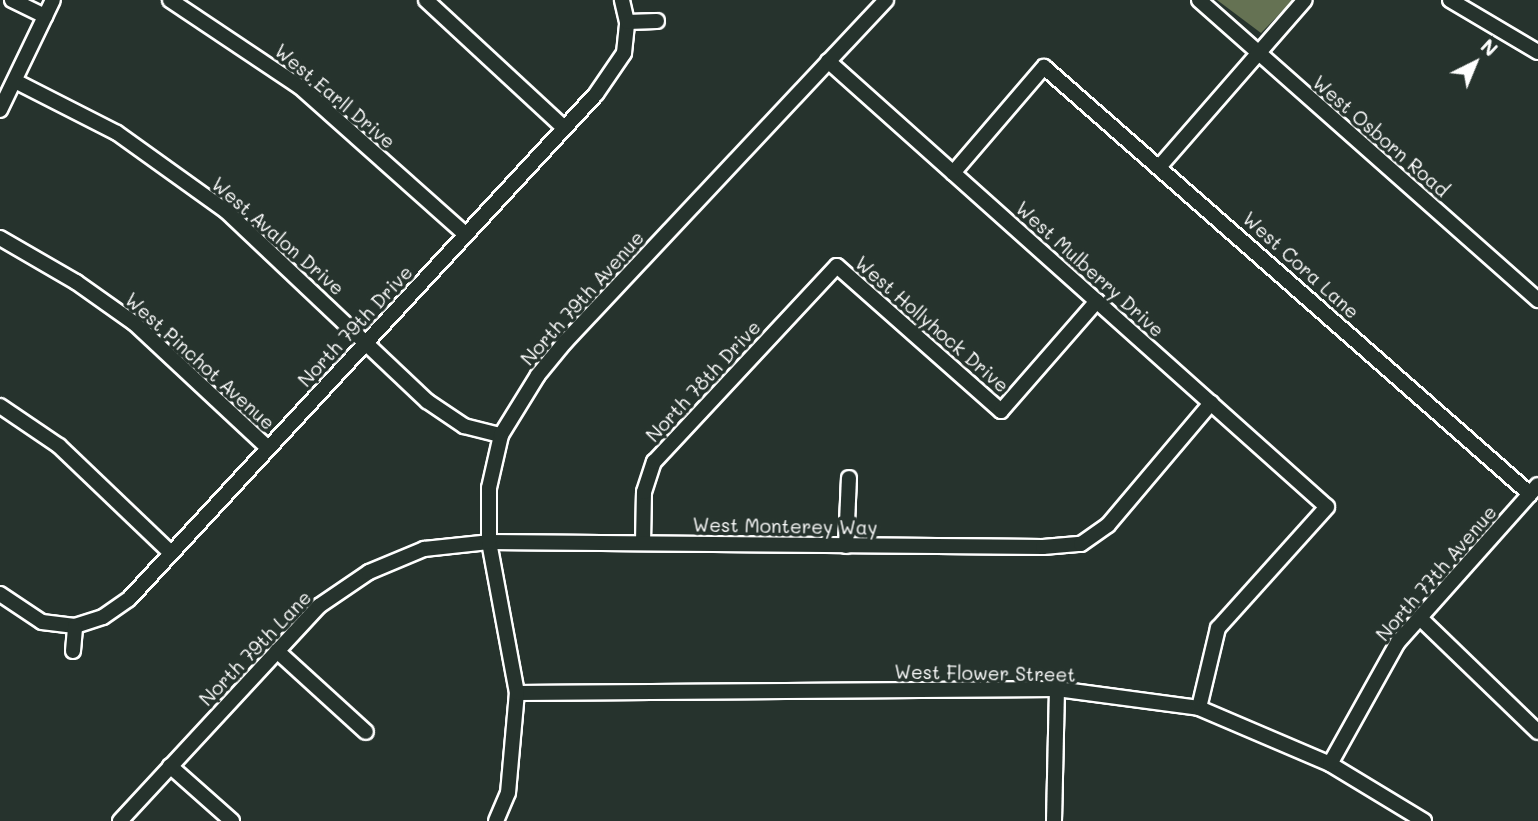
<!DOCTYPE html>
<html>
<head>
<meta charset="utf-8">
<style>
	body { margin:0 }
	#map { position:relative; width:1538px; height:821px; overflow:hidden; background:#26332d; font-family:Mali,sans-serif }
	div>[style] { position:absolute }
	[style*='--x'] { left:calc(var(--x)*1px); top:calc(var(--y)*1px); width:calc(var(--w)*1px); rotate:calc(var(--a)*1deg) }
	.green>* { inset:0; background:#657253 }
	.roads { filter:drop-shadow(2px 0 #fff) drop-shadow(-2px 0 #fff) drop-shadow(0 2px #fff) drop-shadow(0 -2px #fff) }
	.minor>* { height:14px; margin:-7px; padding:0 7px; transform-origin:7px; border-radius:7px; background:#26332d }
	span { translate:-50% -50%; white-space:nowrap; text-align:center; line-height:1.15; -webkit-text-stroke:7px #26332d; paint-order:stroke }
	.street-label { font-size:19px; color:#fff }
	.north { position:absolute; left:1440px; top:28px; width:70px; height:70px; -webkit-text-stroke:5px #26332d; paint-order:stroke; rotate:43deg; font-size:19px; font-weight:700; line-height:28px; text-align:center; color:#fff }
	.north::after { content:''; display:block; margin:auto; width:24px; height:32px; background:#fff; clip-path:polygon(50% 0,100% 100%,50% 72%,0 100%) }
</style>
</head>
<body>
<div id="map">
	<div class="green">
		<div style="clip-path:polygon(1217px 0,1293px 0,1261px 33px)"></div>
	</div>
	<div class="roads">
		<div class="minor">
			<div style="--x:12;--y:0;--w:37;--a:26"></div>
			<div style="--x:170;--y:0;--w:156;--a:33.8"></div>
			<div style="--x:300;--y:87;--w:222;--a:41.7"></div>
			<div style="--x:426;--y:0;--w:188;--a:42.8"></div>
			<div style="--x:1199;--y:0;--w:453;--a:41.5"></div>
			<div style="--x:1450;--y:0;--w:102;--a:30.6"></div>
			<div style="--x:627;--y:22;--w:30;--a:-2"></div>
			<div style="--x:828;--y:61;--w:669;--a:41.79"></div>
			<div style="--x:1327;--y:507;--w:163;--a:132"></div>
			<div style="--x:1218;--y:628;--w:82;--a:103.4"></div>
			<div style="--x:15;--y:81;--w:114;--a:27"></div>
			<div style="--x:117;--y:133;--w:134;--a:35.6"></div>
			<div style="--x:226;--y:211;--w:277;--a:43.4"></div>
			<div style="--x:427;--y:401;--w:45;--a:34"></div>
			<div style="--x:464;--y:426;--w:38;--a:14"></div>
			<div style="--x:0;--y:110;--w:122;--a:-64.3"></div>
			<div style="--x:1160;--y:166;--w:220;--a:-48.9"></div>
			<div style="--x:953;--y:173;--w:140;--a:-49.4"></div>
			<div style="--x:1044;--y:67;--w:647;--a:41.3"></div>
			<div style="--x:0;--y:238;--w:88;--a:30.1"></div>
			<div style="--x:76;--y:282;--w:71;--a:35.3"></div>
			<div style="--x:134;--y:323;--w:182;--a:43"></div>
			<div style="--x:0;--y:406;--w:71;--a:34.1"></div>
			<div style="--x:59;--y:446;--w:152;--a:43.7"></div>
			<div style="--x:643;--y:543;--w:51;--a:-88.9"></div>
			<div style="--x:644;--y:492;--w:32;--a:-72"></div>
			<div style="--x:654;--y:462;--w:268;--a:-47"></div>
			<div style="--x:837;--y:266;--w:219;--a:41.5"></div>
			<div style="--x:1001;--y:411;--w:146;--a:-48.9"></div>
			<div style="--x:846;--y:546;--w:68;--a:-87.5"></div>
			<div style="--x:0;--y:594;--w:50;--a:33.7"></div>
			<div style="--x:42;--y:622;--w:33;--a:7"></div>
			<div style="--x:75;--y:626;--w:29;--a:-18"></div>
			<div style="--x:103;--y:617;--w:32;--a:-35"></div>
			<div style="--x:129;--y:599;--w:688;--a:-47.24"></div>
			<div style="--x:596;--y:94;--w:50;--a:-55.7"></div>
			<div style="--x:624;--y:53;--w:31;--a:-84"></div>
			<div style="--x:627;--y:22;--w:23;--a:-103"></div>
			<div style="--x:1420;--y:618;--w:164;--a:44"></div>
			<div style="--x:73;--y:651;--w:25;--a:-85"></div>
			<div style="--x:277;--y:651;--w:120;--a:42.3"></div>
			<div style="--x:517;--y:693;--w:540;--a:-0.42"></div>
			<div style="--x:1057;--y:689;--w:143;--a:7.6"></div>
			<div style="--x:1199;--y:708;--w:142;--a:23.1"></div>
			<div style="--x:1330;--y:764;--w:110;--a:31.2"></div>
			<div style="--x:1330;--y:764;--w:140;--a:-60.9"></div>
			<div style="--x:1398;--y:642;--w:210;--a:-48.3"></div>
			<div style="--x:170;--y:766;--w:83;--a:41.6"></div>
			<div style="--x:120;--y:821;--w:293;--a:-47.2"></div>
			<div style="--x:319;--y:606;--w:60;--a:-34.2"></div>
			<div style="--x:369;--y:572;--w:60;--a:-22.7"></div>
			<div style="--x:424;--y:549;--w:65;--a:-6.1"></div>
			<div style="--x:489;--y:542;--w:554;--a:0.52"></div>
			<div style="--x:1043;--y:547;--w:38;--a:-5"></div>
			<div style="--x:1081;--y:544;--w:33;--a:-35"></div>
			<div style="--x:1108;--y:525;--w:160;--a:-49.8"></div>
			<div style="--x:496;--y:821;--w:30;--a:-67"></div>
			<div style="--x:508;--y:793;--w:100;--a:-84.9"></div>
			<div style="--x:517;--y:693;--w:154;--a:-100.5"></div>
			<div style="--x:489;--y:542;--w:54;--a:-90"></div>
			<div style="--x:489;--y:488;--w:54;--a:-77.2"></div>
			<div style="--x:501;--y:435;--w:70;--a:-58.3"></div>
			<div style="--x:538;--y:375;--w:43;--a:-50.7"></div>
			<div style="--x:565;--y:342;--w:469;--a:-46.8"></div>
			<div style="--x:1054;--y:821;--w:132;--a:-88.7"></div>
		</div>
	</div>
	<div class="street-label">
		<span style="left:335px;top:96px;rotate:40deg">West Earll Drive</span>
		<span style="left:1381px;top:136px;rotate:41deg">West Osborn Road</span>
		<span style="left:278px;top:236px;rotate:41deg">West Avalon Drive</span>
		<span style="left:1301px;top:265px;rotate:42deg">West Cora Lane</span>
		<span style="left:1090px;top:269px;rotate:42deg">West Mulberry Drive</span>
		<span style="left:582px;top:298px;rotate:-48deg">North 79th Avenue</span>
		<span style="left:932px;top:324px;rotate:41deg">West Hollyhock Drive</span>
		<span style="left:355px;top:326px;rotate:-47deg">North 79th Drive</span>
		<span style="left:200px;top:361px;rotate:42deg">West Pinchot Avenue</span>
		<span style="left:703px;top:381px;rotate:-47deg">North 78th Drive</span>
		<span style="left:785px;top:526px;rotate:1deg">West Monterey Way</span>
		<span style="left:1436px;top:573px;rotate:-49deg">North 77th Avenue</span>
		<span style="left:255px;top:648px;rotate:-46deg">North 79th Lane</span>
		<span style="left:985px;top:673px;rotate:1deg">West Flower Street</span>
	</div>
	<div class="north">N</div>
</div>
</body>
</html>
